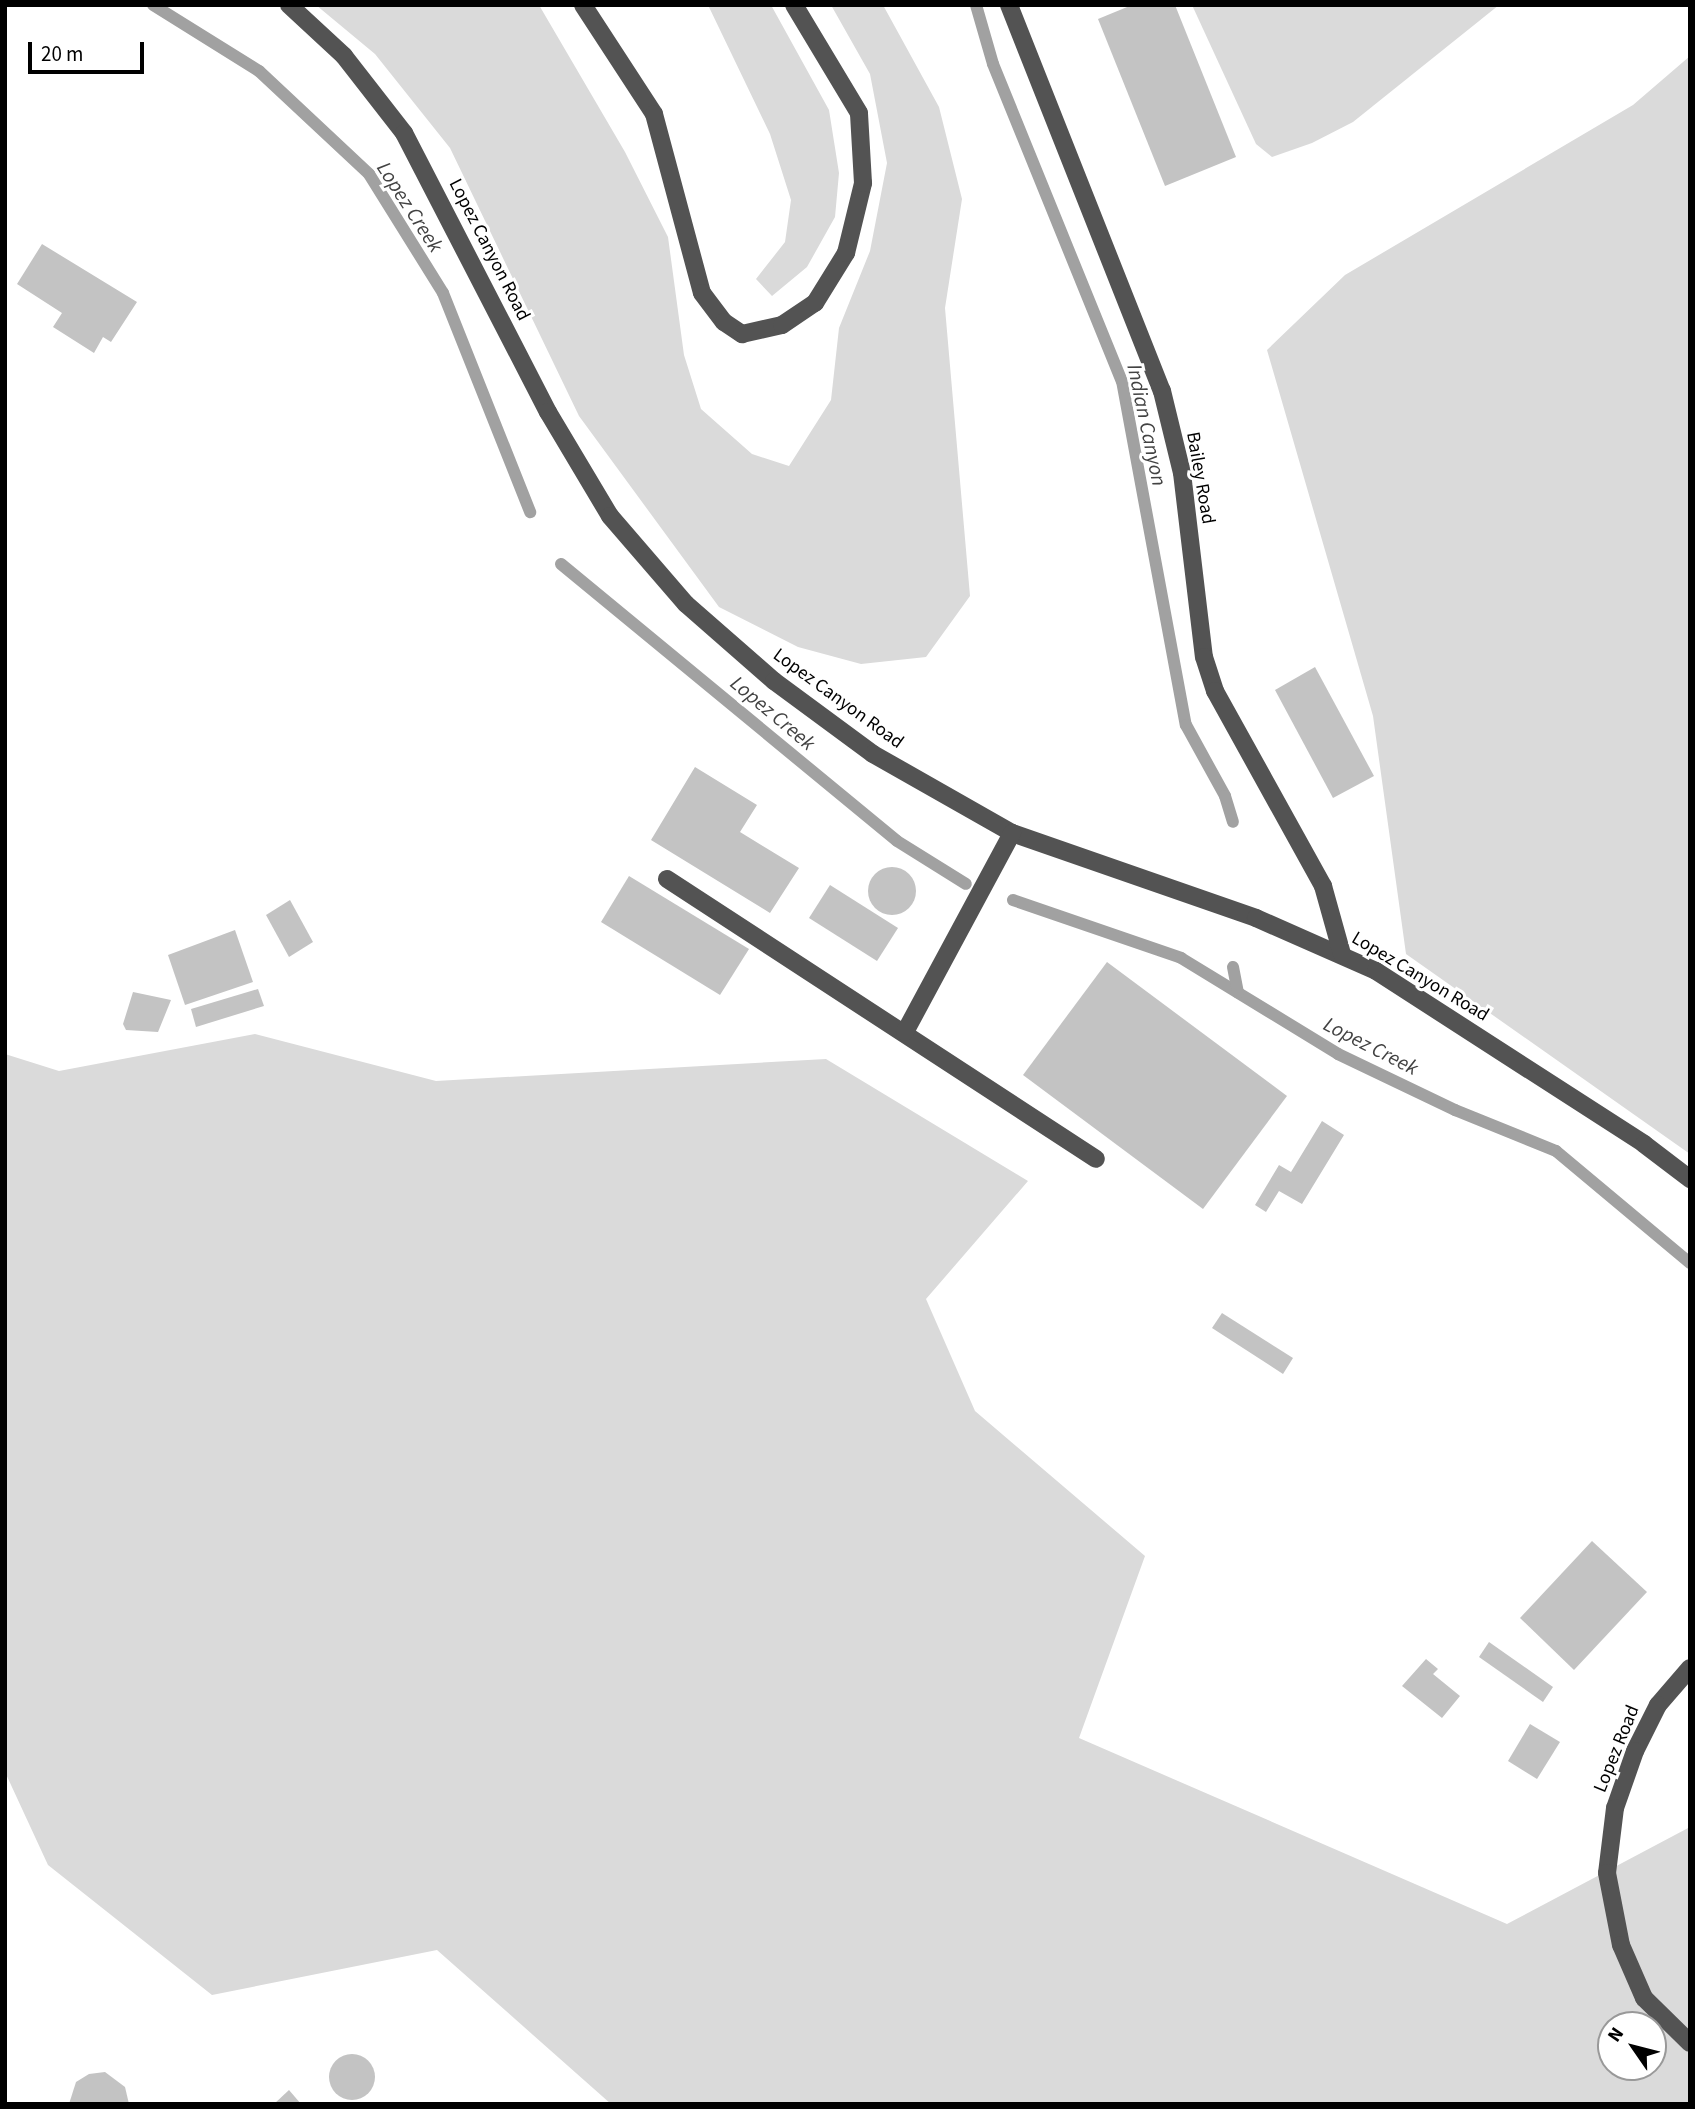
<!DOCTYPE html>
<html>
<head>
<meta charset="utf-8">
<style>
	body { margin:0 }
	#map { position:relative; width:1695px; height:2109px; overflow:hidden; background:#fff; font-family:"Source Sans 3",sans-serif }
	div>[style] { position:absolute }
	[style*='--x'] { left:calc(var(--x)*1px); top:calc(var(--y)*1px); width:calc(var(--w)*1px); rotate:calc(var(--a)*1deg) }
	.green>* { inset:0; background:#dadada }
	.stream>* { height:12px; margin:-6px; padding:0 6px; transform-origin:6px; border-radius:6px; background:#a1a1a1 }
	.building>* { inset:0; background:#c3c3c3 }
	.round { border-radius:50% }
	.minor>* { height:18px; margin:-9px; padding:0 9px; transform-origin:9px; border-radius:9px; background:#535353 }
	span { translate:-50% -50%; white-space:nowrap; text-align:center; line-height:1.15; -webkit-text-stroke:6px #fff; paint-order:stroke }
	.street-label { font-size:19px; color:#000 }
	.water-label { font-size:21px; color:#424242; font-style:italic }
	.frame { position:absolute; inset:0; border:7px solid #000; pointer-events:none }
	.north { position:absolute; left:1597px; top:2011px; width:70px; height:70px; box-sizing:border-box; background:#fff; border:2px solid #999; border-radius:50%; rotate:305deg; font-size:19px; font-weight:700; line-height:28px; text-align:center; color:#000 }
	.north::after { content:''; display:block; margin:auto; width:24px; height:32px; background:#000; clip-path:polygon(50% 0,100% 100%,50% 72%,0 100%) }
	.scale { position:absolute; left:28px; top:42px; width:116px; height:32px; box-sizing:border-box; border:4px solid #000; border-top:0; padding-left:9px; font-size:21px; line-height:24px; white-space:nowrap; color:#000; -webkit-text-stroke:5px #fff; paint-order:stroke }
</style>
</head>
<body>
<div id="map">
	<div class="green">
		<div style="clip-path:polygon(316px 5px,539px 5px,625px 152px,668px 237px,684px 355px,701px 409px,752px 454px,789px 466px,831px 400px,839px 328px,870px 251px,887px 163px,870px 74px,831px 5px,883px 5px,939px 107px,962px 199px,945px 308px,970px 596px,926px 657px,861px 664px,798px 647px,719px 607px,579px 416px,450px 148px,375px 54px)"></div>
		<div style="clip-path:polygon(708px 5px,771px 5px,829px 110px,839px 173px,835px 217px,807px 267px,772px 296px,756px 279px,785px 242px,791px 200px,770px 134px)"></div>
		<div style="clip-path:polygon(1192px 5px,1499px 5px,1353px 122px,1312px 143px,1272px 157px,1256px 144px)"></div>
		<div style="clip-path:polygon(1690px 56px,1690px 1154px,1406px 954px,1373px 716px,1267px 350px,1345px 275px,1633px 105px)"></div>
		<div style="clip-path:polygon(evenodd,255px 1034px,436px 1081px,826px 1059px,1028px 1181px,926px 1299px,975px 1411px,1145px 1556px,1079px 1738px,1507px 1924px,1690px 1827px,1690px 2104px,611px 2104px,437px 1950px,212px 1995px,48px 1865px,5px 1772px,5px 1054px,59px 1071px,255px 1034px,1611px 2025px,1653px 2025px,1653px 2067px,1611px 2067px,1611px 2025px)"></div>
	</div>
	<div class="stream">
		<div style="--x:153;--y:5;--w:125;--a:31.9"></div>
		<div style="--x:259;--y:71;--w:151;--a:43.1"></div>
		<div style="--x:369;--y:174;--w:140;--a:58.1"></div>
		<div style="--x:443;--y:293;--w:236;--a:68.3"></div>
		<div style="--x:976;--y:5;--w:61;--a:73.9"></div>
		<div style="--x:993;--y:64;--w:342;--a:67.9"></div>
		<div style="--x:1122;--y:381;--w:350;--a:79.5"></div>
		<div style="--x:1186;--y:725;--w:81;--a:61.2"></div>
		<div style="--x:1225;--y:796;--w:27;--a:73"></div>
		<div style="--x:561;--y:564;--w:435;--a:39.5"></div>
		<div style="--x:897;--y:841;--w:81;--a:31.9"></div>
		<div style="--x:1013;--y:900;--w:178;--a:19"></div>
		<div style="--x:1181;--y:958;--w:184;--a:31.4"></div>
		<div style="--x:1338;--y:1054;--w:130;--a:25.6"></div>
		<div style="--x:1455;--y:1110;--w:109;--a:22.1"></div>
		<div style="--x:1556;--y:1151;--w:175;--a:39.9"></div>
		<div style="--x:1233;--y:967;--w:26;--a:79"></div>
	</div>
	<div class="building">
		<div style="clip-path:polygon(1132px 5px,1175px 5px,1236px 157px,1165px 186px,1098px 19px)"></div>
		<div style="clip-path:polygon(42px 244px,137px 302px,111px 342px,103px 337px,94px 353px,53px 327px,62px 313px,17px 284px)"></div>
		<div style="clip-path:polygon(1315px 667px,1374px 776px,1333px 798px,1275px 690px)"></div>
		<div style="clip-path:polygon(695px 767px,757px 805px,740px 832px,799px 868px,770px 913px,651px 840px)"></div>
		<div class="round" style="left:868px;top:867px;width:48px;height:48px"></div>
		<div style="clip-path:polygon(629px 876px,749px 949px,720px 995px,601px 922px)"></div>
		<div style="clip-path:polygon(830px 885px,898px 928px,877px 961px,809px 918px)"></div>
		<div style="clip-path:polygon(290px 900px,313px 942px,289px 957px,266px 915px)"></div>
		<div style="clip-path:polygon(235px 930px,253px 982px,185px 1005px,168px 955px)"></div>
		<div style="clip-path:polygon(1107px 962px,1287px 1096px,1203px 1209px,1023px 1075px)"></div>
		<div style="clip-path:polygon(258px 989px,264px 1006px,196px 1027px,191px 1009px)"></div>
		<div style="clip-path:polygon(133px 992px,171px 1000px,158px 1032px,126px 1030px,123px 1024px)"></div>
		<div style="clip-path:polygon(1322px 1121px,1344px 1135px,1302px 1204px,1279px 1191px,1266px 1212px,1255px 1205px,1279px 1165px,1291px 1172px)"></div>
		<div style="clip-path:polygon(1222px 1313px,1293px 1358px,1283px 1374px,1212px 1328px)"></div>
		<div style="clip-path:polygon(1592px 1541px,1647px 1592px,1574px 1670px,1520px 1618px)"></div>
		<div style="clip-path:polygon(1489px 1642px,1553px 1687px,1543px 1702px,1479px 1657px)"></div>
		<div style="clip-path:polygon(1426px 1659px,1438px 1669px,1433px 1674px,1460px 1696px,1442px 1718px,1402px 1686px)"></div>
		<div style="clip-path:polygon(1530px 1724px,1560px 1742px,1537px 1779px,1508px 1761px)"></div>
		<div class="round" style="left:329px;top:2054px;width:46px;height:46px"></div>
		<div style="clip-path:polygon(105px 2072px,125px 2087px,129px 2104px,69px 2104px,76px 2082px,89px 2074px)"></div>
		<div style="clip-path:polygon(289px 2090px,301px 2104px,274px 2104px)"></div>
	</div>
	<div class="minor">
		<div style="--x:289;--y:5;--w:75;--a:42.8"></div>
		<div style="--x:344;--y:56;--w:98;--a:52.1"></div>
		<div style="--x:404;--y:133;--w:314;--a:62.7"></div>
		<div style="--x:548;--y:412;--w:121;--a:59.2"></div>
		<div style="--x:610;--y:516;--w:116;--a:49.2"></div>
		<div style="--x:686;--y:604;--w:117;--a:41.2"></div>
		<div style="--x:774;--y:681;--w:123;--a:36.4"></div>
		<div style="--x:873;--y:754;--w:160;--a:29.6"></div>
		<div style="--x:1012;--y:833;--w:258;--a:19.2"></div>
		<div style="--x:1256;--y:918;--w:131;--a:23.8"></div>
		<div style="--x:1376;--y:971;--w:319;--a:32.8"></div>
		<div style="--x:1644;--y:1144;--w:58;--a:37.3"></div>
		<div style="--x:583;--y:5;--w:130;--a:56.9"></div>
		<div style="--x:654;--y:114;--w:185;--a:75"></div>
		<div style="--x:702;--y:293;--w:36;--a:53"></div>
		<div style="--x:724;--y:322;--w:22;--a:34"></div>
		<div style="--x:742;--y:334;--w:41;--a:-12.7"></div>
		<div style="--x:782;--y:325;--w:40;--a:-34"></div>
		<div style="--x:815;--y:303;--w:59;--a:-58.2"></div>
		<div style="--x:846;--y:253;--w:72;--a:-76.3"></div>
		<div style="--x:863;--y:183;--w:70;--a:-93.3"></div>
		<div style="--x:859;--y:113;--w:126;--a:-121"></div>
		<div style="--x:1009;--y:5;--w:415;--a:68.4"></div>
		<div style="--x:1162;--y:391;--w:84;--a:76.3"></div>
		<div style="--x:1182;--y:473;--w:185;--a:83.2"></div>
		<div style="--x:1204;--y:657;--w:36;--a:72"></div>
		<div style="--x:1215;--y:691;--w:223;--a:61"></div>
		<div style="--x:1323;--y:886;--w:71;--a:74.4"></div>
		<div style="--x:667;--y:879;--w:512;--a:33.13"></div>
		<div style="--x:905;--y:1032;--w:226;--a:-61.7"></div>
		<div style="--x:1690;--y:1668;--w:49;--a:130.9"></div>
		<div style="--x:1658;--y:1705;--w:51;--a:116.6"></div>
		<div style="--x:1635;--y:1751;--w:60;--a:109.3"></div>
		<div style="--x:1615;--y:1808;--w:65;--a:97"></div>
		<div style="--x:1607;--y:1873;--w:73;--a:79"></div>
		<div style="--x:1621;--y:1945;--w:58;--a:66.5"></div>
		<div style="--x:1644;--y:1998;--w:64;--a:44.4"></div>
	</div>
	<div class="street-label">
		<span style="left:489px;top:250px;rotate:63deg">Lopez Canyon Road</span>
		<span style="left:1200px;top:478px;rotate:80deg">Bailey Road</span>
		<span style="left:838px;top:699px;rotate:36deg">Lopez Canyon Road</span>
		<span style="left:1420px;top:977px;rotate:31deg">Lopez Canyon Road</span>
		<span style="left:1617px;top:1749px;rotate:-68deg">Lopez Road</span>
	</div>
	<div class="water-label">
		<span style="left:410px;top:207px;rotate:57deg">Lopez Creek</span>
		<span style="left:1147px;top:425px;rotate:78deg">Indian Canyon</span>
		<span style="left:773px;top:713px;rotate:40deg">Lopez Creek</span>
		<span style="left:1371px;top:1046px;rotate:27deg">Lopez Creek</span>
	</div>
	<div class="frame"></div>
	<div class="north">N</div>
	<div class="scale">20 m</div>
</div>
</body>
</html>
